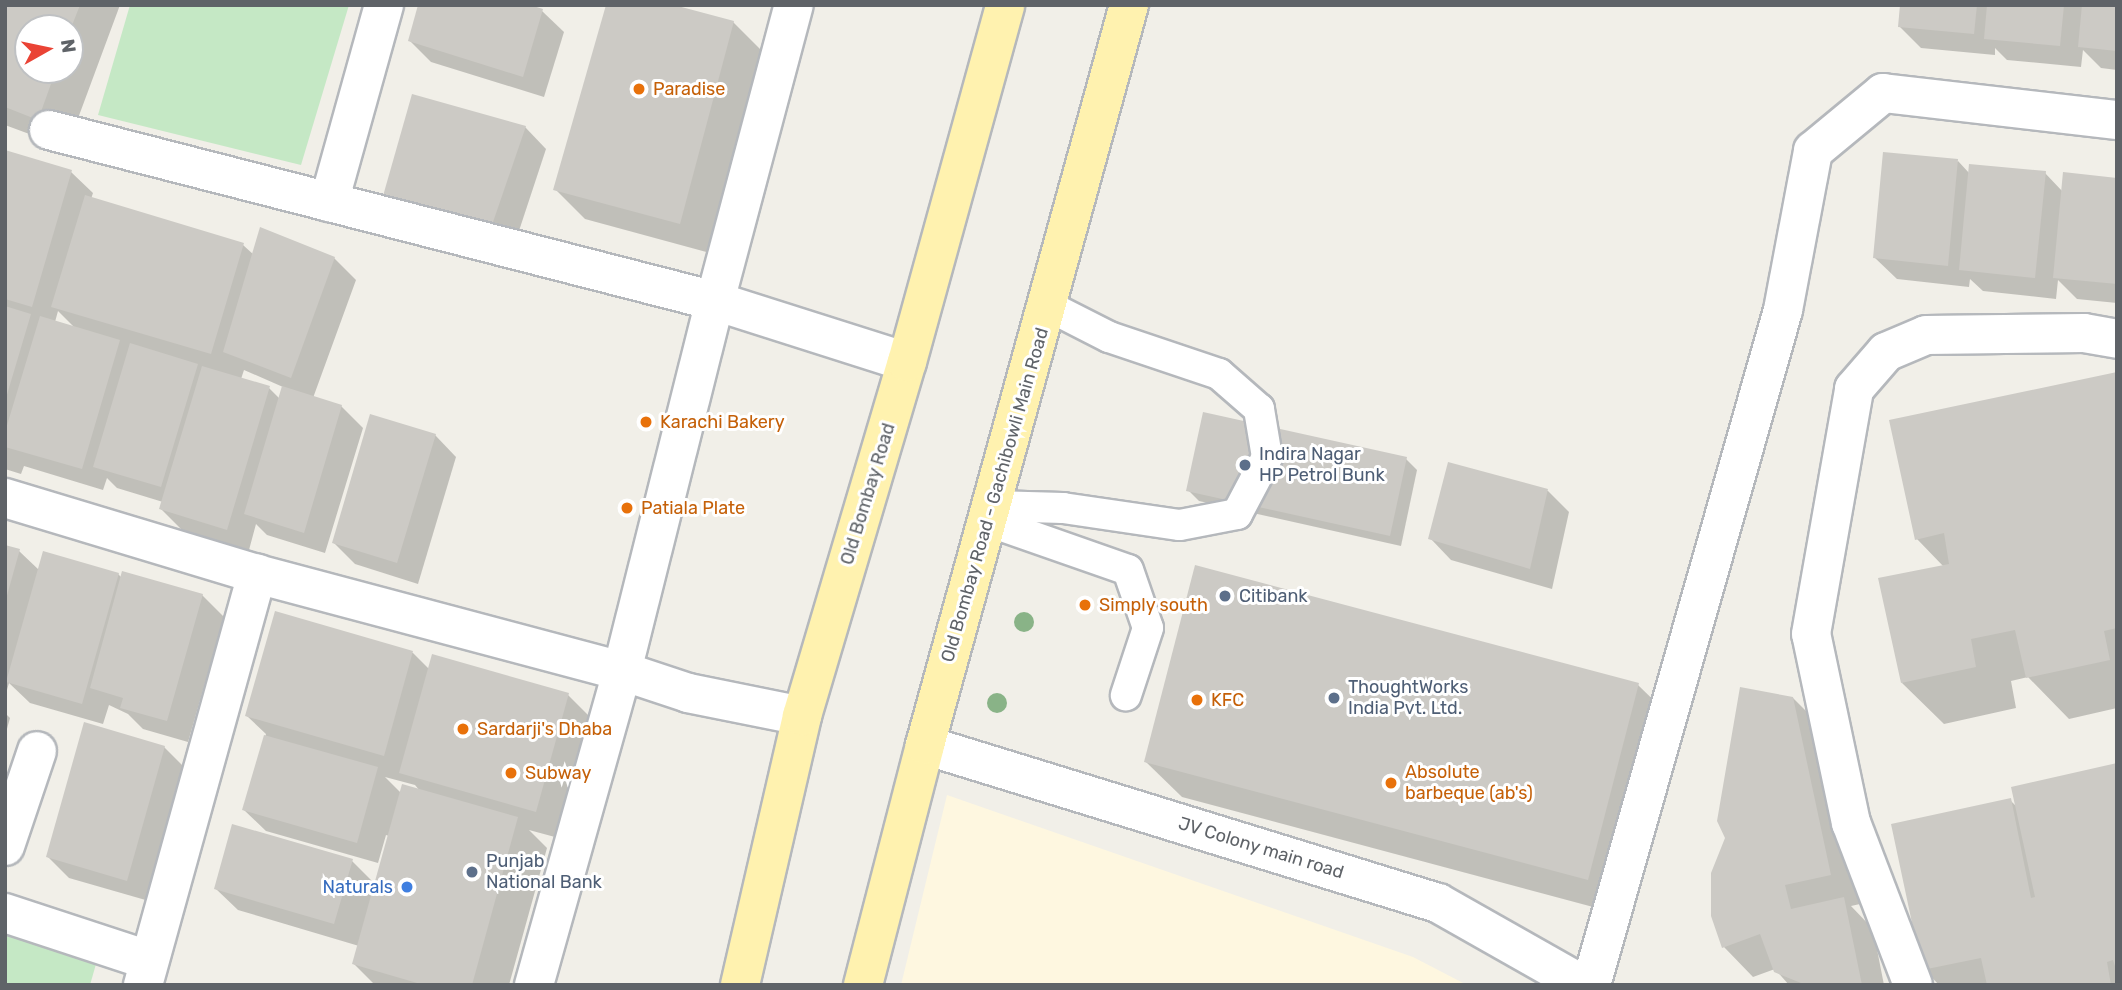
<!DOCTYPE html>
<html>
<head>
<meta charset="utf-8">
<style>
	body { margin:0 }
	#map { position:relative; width:2122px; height:990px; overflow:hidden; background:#f1efe8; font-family:Rubik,sans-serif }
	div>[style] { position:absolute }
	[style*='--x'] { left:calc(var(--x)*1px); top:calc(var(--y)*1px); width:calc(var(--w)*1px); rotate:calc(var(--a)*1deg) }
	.commercial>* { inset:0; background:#fef7e0 }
	.green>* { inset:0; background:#c5e8c5 }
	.shadow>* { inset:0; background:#0003 }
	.building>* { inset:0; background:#cccac5 }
	.roads { filter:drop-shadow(2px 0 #b5b8bc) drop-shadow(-2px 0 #b5b8bc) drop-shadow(0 2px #b5b8bc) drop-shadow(0 -2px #b5b8bc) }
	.service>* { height:30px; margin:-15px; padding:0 15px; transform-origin:15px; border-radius:15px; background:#fff }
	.minor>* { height:38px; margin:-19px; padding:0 19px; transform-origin:19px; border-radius:19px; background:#fff }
	.primary>* { height:38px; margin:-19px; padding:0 19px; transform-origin:19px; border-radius:19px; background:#fff2af }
	.trees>* { width:20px; height:20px; margin:-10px; border-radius:50%; background:#89b387 }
	.dots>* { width:19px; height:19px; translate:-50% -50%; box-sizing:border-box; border:4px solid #fff; border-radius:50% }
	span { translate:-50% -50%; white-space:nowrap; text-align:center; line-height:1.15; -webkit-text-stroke:6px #fff; paint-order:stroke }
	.food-label { font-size:18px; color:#c56008 }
	.left { translate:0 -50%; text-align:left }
	.service-label { font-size:18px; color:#4e5e75 }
	.street-label { font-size:18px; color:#5f6368 }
	.shop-label { font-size:18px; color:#366cbe }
	.right { translate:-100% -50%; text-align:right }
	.frame { position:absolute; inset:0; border:7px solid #5f6368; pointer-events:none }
	.north { position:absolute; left:14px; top:14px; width:70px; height:70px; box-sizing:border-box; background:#fff; border:2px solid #bfc1c3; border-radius:50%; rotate:81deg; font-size:19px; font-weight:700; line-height:28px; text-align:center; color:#5f6368 }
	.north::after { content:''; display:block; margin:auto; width:24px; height:32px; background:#ea4335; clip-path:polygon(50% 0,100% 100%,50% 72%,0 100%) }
</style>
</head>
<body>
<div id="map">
	<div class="commercial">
		<div style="clip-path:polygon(947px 795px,1413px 957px,1467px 985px,901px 985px)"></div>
	</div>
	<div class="green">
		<div style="clip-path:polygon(130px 5px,349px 5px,301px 165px,98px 115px)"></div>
		<div style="clip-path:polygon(5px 935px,96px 964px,90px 985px,5px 985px)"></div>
	</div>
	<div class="shadow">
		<div style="clip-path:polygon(evenodd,5px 5px,120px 5px,67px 148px,5px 125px,5px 5px,28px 28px,70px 28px,70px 70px,28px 70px,28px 28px)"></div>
		<div style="clip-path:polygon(1901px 5px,2117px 5px,2117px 70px,2101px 68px,2083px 50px,2081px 67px,2007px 60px,1995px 48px,1995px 55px,1921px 48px,1899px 26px)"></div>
		<div style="clip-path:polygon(542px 11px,564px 32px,544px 97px,431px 62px,410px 41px)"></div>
		<div style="clip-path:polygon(733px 22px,763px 52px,710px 253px,585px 219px,555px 189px)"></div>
		<div style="clip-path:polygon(525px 127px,546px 149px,514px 246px,405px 224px)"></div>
		<div style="clip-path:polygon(evenodd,5px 152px,71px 172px,93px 193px,91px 199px,243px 245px,254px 255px,334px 258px,356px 280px,313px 398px,341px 406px,363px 428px,325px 553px,267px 535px,256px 524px,249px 550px,182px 530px,161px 509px,163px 502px,117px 488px,107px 478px,103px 490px,24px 466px,21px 474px,5px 469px,5px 152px,58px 311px,76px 329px,55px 322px,58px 311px,5px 152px,244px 370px,283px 387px,280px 399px,269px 388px,241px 379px,244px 370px)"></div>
		<div style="clip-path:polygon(1958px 161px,1970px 174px,2045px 173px,2063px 192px,2117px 179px,2117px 303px,2077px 299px,2058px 280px,2056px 299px,1983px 291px,1970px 279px,1969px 287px,1897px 279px,1875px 258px)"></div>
		<div style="clip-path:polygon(2117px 374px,2117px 708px,2069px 719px,2028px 677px,2011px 681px,2016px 708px,1944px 724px,1902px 683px,1944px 567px,1917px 539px)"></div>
		<div style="clip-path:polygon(435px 435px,456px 457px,418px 584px,355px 564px,334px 543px)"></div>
		<div style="clip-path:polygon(1406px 459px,1417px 470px,1401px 546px,1199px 501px,1188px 490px)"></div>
		<div style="clip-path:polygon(1449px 464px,1548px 491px,1569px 512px,1552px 589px,1451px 560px,1430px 538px)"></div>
		<div style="clip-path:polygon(5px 547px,19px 551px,39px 570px,118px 574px,122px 578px,202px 595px,224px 617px,188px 742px,143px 729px,128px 714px,109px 705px,103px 724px,30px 703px,9px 683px,5px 697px)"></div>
		<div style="clip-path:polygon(evenodd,276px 613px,413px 653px,430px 670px,568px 695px,598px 725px,566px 840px,529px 830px,547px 848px,509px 985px,375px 985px,354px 964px,359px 946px,238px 910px,216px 889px,352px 861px,376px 885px,389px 836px,386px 835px,378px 863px,266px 831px,244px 810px,266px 734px,247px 716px,276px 613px,385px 777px,415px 785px,420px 791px,401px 793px,385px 777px)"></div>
		<div style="clip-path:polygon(1638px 685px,1674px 720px,1623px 915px,1182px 797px,1146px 762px)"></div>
		<div style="clip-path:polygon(1793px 698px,1823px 728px,1860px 904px,1851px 906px,1873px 929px,1884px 985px,1789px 985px,1775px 969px,1753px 977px,1724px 947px)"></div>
		<div style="clip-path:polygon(5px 713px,10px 718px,5px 736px)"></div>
		<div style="clip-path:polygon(164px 747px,186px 769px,149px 901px,69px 878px,48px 857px)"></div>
		<div style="clip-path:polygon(2117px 765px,2117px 985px,1939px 985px,1924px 969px,2010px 800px,2017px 807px)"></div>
	</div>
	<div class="building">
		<div style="clip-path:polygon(5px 5px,80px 5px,71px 28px,28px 28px,28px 70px,56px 70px,38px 120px,5px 107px)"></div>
		<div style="clip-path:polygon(418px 5px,530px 5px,543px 9px,523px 77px,408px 41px)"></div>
		<div style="clip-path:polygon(606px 5px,674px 5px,734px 21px,680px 224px,553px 190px)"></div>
		<div style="clip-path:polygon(1900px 5px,1977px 5px,1974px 34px,1898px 27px)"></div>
		<div style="clip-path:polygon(1987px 5px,2064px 5px,2060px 46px,1984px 39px)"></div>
		<div style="clip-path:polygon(2082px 5px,2117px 5px,2117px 51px,2078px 47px)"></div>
		<div style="clip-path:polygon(412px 94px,526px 126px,492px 225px,381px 203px)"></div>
		<div style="clip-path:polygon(5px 150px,72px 170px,32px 307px,5px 299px)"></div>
		<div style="clip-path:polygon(1883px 152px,1958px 159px,1948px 266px,1873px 258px)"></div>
		<div style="clip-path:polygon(1969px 164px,2046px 171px,2035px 278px,1959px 270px)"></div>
		<div style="clip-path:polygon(2063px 172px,2117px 178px,2117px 284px,2053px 278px)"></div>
		<div style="clip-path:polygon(85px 195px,244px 243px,211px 354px,51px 307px)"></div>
		<div style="clip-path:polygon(260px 227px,335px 257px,291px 378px,223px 352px)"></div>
		<div style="clip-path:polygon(5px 306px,31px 314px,6px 398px,5px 398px)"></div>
		<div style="clip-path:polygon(40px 316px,120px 340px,82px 469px,5px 447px,5px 432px)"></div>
		<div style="clip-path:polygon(130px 343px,198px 364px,161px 487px,93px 467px)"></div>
		<div style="clip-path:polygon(202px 366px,270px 386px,227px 530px,159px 509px)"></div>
		<div style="clip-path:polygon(2117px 372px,2117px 628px,2104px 631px,2110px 660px,2026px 678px,2015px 630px,1971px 639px,1976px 667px,1901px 683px,1878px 578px,1949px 564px,1944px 533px,1915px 540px,1889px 420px)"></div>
		<div style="clip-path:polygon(282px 386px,342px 405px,304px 533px,244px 514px)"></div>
		<div style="clip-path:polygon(1203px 412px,1407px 457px,1390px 536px,1186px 491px)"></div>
		<div style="clip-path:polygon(370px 414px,436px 434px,397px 563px,332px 543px)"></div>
		<div style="clip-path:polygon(1448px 462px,1548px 489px,1530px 569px,1428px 539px)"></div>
		<div style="clip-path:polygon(5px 545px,20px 549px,6px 599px,5px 599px)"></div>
		<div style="clip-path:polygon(43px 551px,119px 573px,82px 704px,6px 682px)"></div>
		<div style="clip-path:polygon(1195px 565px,1639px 683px,1588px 880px,1144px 762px)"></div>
		<div style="clip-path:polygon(122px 571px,203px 594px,167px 721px,120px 708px,123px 698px,90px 688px)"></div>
		<div style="clip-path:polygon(275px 611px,413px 651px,384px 756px,245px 716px)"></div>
		<div style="clip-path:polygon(432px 654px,569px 693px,536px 812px,399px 773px)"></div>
		<div style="clip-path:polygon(1740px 687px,1793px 697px,1831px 875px,1785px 885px,1791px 909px,1844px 897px,1862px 985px,1806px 985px,1774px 972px,1760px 934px,1722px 948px,1711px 916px,1711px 873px,1725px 838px,1717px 821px)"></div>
		<div style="clip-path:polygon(84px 722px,165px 746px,127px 881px,46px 857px)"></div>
		<div style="clip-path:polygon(264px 735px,378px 767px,357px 843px,242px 810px)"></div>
		<div style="clip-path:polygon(2117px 763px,2117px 972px,2113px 960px,2107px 962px,2111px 985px,1987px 985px,1981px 958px,1922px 970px,1891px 824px,2011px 798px,2031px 898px,2035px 897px,2011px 787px)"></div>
		<div style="clip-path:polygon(402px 784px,518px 817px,472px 985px,424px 985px,352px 964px)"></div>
		<div style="clip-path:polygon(232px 824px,353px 859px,334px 924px,214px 889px)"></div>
	</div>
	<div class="roads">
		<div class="service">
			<div style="--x:993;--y:506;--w:70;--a:1.6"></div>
			<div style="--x:1063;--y:508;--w:118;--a:8.3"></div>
			<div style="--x:1180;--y:525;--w:58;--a:-10.9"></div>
			<div style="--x:1237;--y:514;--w:64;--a:-62.2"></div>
			<div style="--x:1267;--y:457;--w:49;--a:-99.5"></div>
			<div style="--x:1259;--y:409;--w:53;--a:-138.8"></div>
			<div style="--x:1219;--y:374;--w:116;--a:-161.4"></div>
			<div style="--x:1109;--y:337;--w:68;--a:-153.1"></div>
			<div style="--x:988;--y:521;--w:148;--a:19.3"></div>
			<div style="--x:1128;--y:570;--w:61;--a:71"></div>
			<div style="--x:1148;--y:628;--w:71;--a:108.2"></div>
		</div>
		<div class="minor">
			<div style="--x:49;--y:130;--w:688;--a:14.4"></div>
			<div style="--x:715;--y:301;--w:201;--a:17.6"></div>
			<div style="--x:329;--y:202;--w:205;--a:-74.4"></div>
			<div style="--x:5;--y:498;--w:263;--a:16.8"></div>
			<div style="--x:257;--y:574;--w:378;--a:14.9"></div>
			<div style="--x:622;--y:671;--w:70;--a:18.4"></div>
			<div style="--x:688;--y:693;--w:116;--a:11.4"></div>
			<div style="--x:925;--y:745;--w:537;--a:17.12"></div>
			<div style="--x:1438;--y:903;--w:167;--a:29.5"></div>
			<div style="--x:5;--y:846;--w:100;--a:-71.4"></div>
			<div style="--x:5;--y:913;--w:151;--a:18.2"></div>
			<div style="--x:143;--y:985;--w:427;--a:-74.5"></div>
			<div style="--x:534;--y:985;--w:326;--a:-74.3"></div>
			<div style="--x:622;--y:671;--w:382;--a:-75.9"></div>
			<div style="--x:715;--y:301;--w:306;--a:-75.1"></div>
			<div style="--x:1591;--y:985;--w:702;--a:-74.12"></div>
			<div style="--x:1783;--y:310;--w:162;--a:-79.3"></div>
			<div style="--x:1813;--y:151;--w:91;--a:-39.6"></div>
			<div style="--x:1883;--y:93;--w:236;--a:6.6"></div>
			<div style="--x:1913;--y:985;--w:173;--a:-110.9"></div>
			<div style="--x:1851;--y:823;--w:193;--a:-101.9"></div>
			<div style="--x:1811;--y:634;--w:249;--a:-80"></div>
			<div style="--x:1854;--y:389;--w:49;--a:-49.1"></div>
			<div style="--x:1886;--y:352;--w:43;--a:-23"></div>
			<div style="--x:1926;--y:335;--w:158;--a:-0.7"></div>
			<div style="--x:2084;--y:333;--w:34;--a:10"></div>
		</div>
		<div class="primary">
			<div style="--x:740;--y:985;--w:276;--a:-77"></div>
			<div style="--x:802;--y:716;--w:369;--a:-73.5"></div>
			<div style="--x:907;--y:362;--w:370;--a:-74.6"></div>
			<div style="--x:863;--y:985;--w:248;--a:-75.5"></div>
			<div style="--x:925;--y:745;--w:768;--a:-74.59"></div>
		</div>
	</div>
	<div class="trees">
		<div style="left:1024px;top:622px"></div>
		<div style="left:997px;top:703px"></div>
	</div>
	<div class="dots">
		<div style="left:639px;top:89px;background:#e8710a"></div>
		<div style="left:646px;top:422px;background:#e8710a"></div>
		<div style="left:1245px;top:465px;background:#5c6f8a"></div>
		<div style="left:627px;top:508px;background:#e8710a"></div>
		<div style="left:1225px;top:596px;background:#5c6f8a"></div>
		<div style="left:1085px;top:605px;background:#e8710a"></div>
		<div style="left:1334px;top:698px;background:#5c6f8a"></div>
		<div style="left:1197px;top:700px;background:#e8710a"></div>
		<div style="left:463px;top:729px;background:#e8710a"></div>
		<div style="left:511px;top:773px;background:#e8710a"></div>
		<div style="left:1391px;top:783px;background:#e8710a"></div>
		<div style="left:472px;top:872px;background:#5c6f8a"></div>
		<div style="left:407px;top:887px;background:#3f7fe0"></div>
	</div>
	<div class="food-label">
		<span class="left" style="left:653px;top:89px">Paradise</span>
		<span class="left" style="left:660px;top:422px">Karachi Bakery</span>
		<span class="left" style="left:641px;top:508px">Patiala Plate</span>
		<span class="left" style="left:1099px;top:605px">Simply south</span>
		<span class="left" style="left:1211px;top:700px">KFC</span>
		<span class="left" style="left:477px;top:729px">Sardarji's Dhaba</span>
		<span class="left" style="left:525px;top:773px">Subway</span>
		<span class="left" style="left:1405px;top:783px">Absolute<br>barbeque (ab's)</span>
	</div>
	<div class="service-label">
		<span class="left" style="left:1259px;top:465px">Indira Nagar<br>HP Petrol Bunk</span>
		<span class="left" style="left:1239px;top:596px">Citibank</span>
		<span class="left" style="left:1348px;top:698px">ThoughtWorks<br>India Pvt. Ltd.</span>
		<span class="left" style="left:486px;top:872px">Punjab<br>National Bank</span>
	</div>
	<div class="street-label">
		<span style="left:868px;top:494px;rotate:-73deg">Old Bombay Road</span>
		<span style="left:995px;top:495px;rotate:-74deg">Old Bombay Road - Gachibowli Main Road</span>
		<span style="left:1261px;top:848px;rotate:17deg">JV Colony main road</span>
	</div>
	<div class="shop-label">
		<span class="right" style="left:393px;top:887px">Naturals</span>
	</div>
	<div class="frame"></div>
	<div class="north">N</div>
</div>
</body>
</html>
